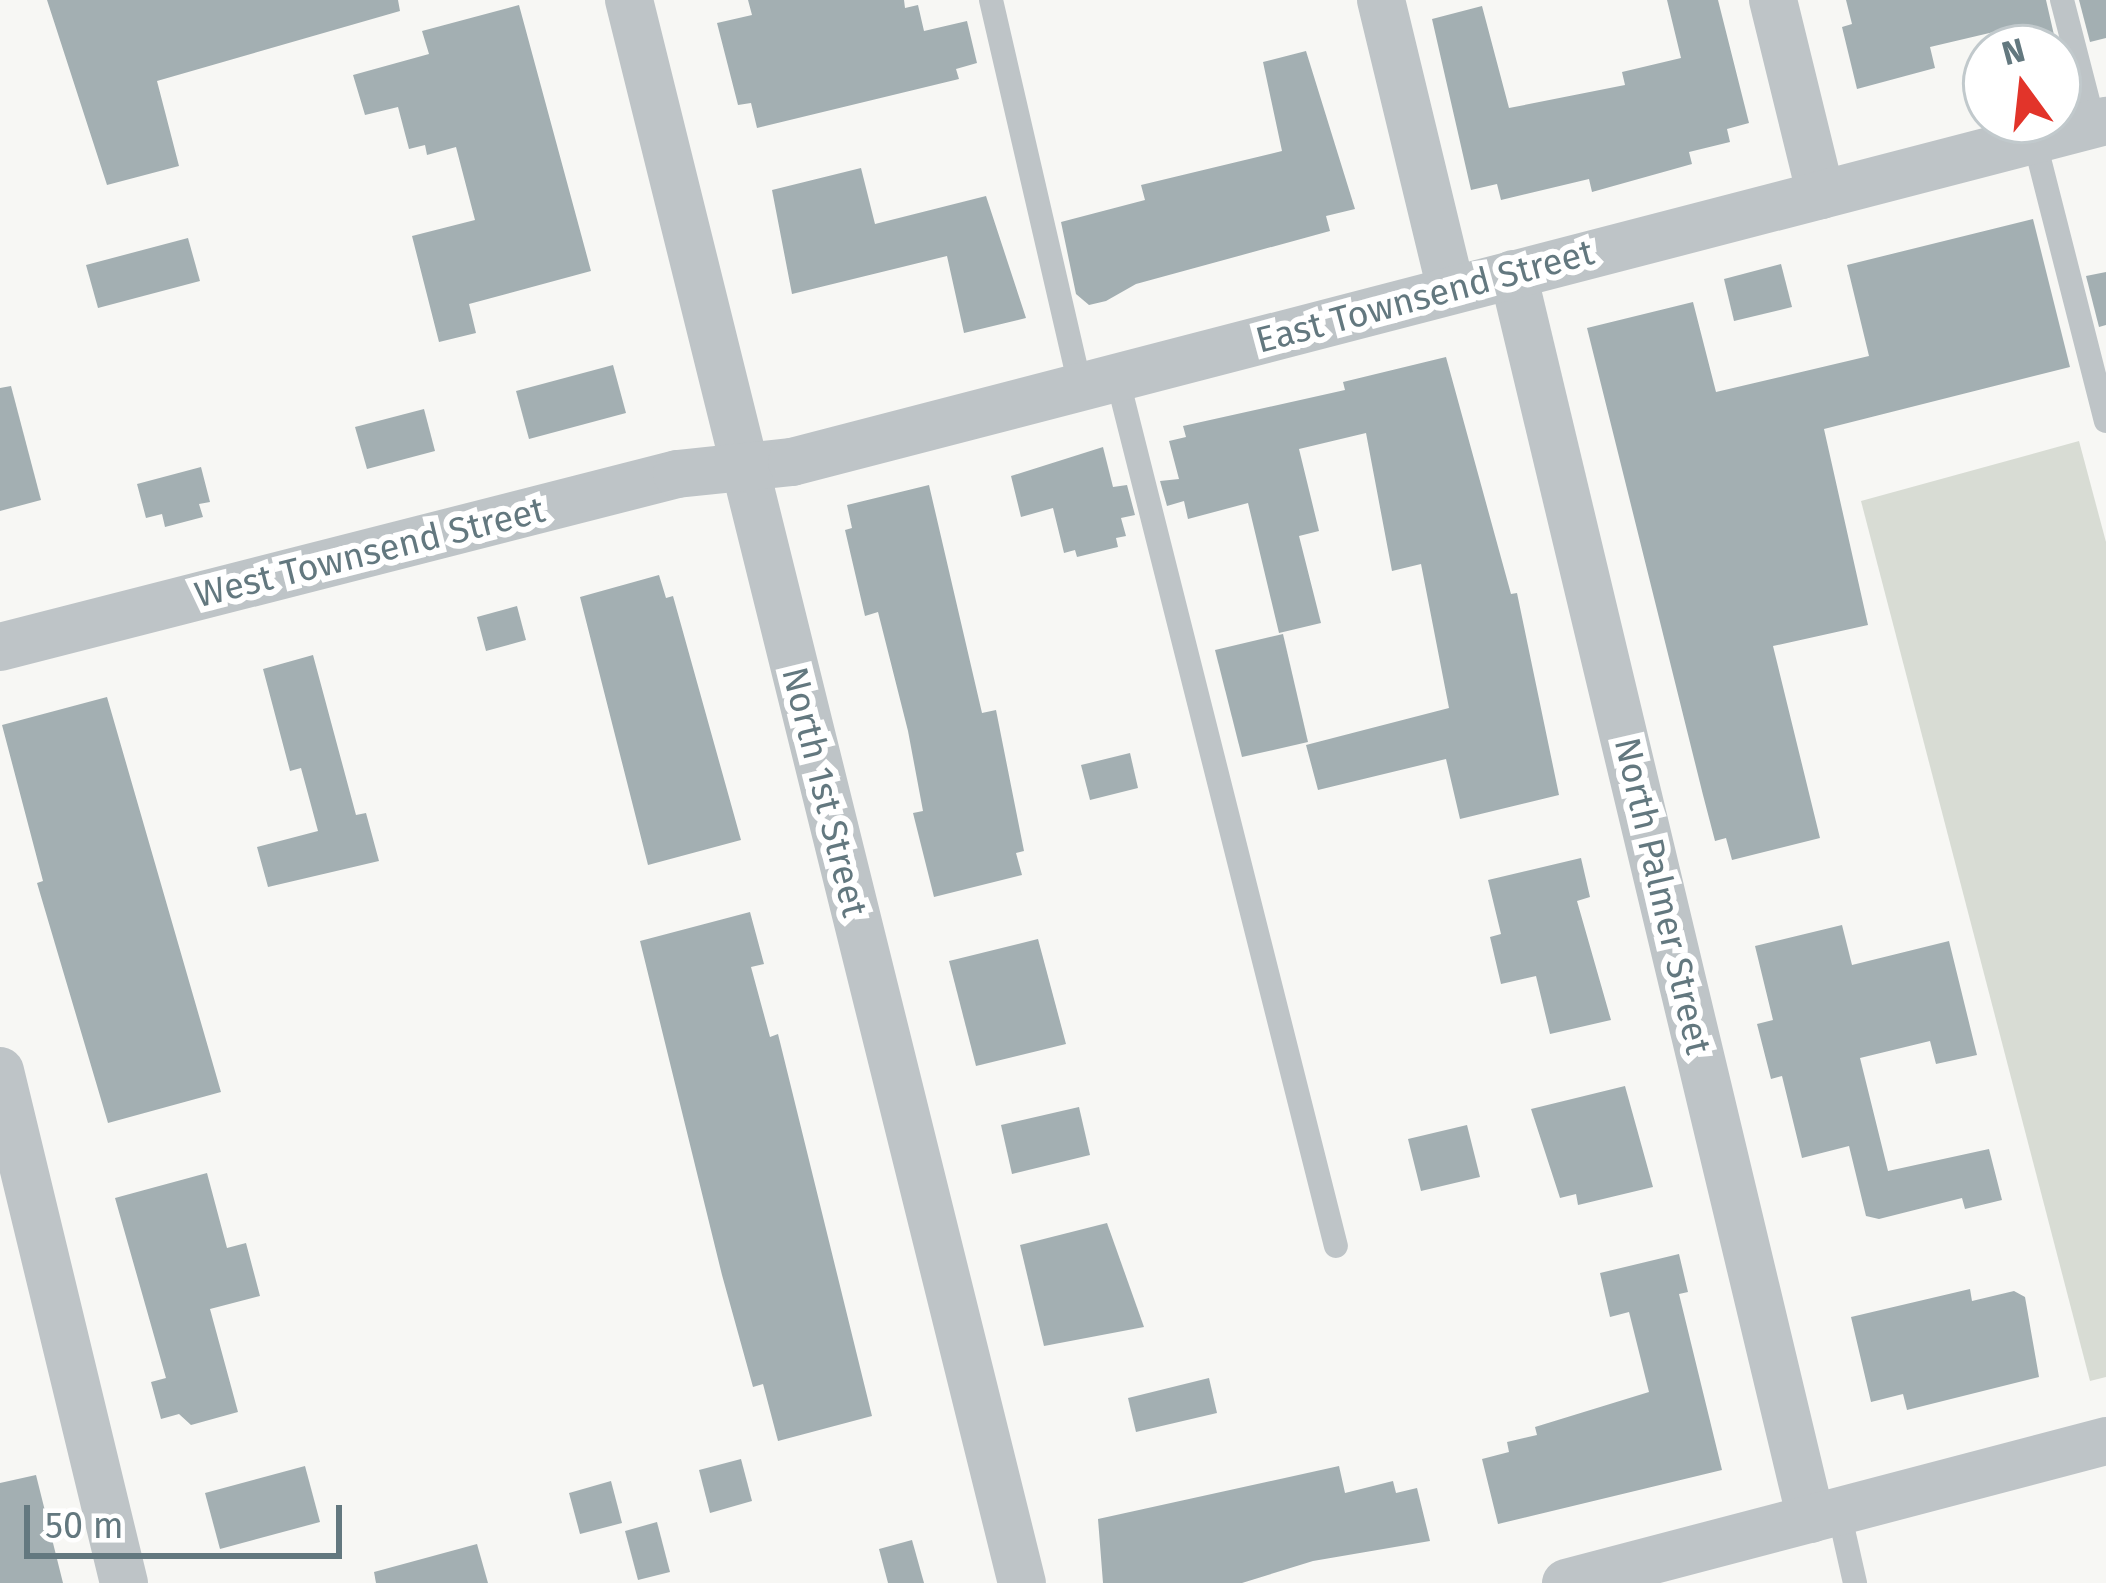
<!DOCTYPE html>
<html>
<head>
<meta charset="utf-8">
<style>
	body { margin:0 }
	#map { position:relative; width:2106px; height:1583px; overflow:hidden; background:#f7f7f4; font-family:"Fira Sans",sans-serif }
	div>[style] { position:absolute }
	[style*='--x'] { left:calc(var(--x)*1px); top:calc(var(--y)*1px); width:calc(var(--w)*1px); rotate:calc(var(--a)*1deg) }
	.green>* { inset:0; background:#d8dcd4 }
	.building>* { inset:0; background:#a3afb2 }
	.service>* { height:24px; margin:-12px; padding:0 12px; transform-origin:12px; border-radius:12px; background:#bec4c7 }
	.minor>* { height:48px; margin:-24px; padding:0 24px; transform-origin:24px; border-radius:24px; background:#bec4c7 }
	span { translate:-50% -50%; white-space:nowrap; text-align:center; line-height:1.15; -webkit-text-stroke:12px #fff; paint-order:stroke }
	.street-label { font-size:36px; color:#63787f }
	.north { position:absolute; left:1962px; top:24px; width:120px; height:120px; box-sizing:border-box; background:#fff; border:3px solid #c1c9cc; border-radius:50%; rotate:345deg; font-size:33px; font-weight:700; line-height:48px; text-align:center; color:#63787f }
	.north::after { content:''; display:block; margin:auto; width:42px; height:54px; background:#e2342a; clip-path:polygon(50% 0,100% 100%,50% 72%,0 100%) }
	.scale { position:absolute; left:24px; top:1505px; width:318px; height:54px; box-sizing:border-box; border:6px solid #63787f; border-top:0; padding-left:15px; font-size:36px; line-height:42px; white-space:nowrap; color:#63787f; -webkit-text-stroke:9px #fff; paint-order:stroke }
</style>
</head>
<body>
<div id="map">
	<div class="green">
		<div style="clip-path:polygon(2079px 441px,2106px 542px,2106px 1377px,2090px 1381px,1861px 501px)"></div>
	</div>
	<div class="building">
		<div style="clip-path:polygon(47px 0,398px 0,400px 11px,157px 81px,179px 166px,107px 185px)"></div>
		<div style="clip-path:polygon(748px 0,904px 0,905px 8px,918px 5px,924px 31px,967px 21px,977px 63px,956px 69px,959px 79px,757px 128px,751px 103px,738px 105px,717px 23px,752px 15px)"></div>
		<div style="clip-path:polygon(1667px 0,1718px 0,1749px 123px,1727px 129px,1730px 142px,1689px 152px,1692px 164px,1592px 192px,1589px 179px,1501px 200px,1497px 184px,1471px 190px,1432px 19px,1482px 6px,1509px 108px,1625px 85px,1622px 72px,1681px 58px)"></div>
		<div style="clip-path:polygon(1846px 0,2046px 0,2057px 48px,2002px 48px,1998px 31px,1930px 47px,1935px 68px,1857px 89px,1842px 27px,1852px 24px)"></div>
		<div style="clip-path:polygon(2079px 0,2106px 0,2106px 38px,2090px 42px)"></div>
		<div style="clip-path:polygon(519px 5px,591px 271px,469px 304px,476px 333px,439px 342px,412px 236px,475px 220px,456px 147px,427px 155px,425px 145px,409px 149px,398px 107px,365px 115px,353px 75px,429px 54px,422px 31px)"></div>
		<div style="clip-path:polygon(1306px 51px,1355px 209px,1326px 216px,1330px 231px,1136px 284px,1106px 301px,1089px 305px,1076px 294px,1061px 222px,1145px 200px,1141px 185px,1282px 151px,1263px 62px)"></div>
		<div style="clip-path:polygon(861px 168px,875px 224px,986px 196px,1026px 318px,964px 333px,947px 256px,792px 294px,772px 190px)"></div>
		<div style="clip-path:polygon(2033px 219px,2070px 367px,1824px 429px,1868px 625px,1773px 646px,1820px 838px,1732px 860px,1726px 838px,1715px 841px,1703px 795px,1587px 328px,1693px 302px,1716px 392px,1869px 356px,1847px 265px)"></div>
		<div style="clip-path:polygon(188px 238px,200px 281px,98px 308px,86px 265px)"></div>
		<div style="clip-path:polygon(1781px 264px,1792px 307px,1734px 321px,1724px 279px)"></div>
		<div style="clip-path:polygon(2106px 272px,2106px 325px,2099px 327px,2086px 276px)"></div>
		<div style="clip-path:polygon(1446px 357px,1511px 594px,1517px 593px,1559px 795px,1460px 819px,1446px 759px,1318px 790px,1306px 745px,1449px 708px,1421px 564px,1392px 571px,1366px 433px,1299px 449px,1319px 531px,1299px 536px,1321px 623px,1279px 633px,1248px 503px,1188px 519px,1184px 501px,1167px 506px,1160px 481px,1179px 479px,1169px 441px,1186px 437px,1183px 426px,1345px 390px,1343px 382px)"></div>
		<div style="clip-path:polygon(613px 365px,626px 413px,529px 439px,516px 391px)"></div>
		<div style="clip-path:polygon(11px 386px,41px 500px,0 511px,0 388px)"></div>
		<div style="clip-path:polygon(424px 409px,435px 451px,367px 469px,355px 427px)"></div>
		<div style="clip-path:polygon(1103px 447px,1113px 487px,1127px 485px,1135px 515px,1121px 518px,1126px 536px,1116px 538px,1118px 547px,1077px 557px,1075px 550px,1064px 553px,1053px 508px,1021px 517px,1011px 476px)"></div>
		<div style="clip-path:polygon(201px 467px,210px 502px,199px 504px,203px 517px,165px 527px,162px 514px,146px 518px,137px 484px)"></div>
		<div style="clip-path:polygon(929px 485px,982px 713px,996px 710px,1024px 851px,1016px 853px,1022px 875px,934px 897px,913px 813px,923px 811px,908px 731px,878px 612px,865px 616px,845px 530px,852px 528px,847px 505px)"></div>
		<div style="clip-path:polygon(659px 575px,666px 598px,673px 596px,741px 840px,648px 865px,580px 597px)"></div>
		<div style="clip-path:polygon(517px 606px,526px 640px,486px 651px,477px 617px)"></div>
		<div style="clip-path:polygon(1283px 634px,1308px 742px,1242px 757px,1215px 650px)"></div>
		<div style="clip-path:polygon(313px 655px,356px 815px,366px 813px,379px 861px,268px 887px,257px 847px,318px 831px,301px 768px,290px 771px,263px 669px)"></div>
		<div style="clip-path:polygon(107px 697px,221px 1092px,108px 1123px,37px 883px,43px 881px,2px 725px)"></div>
		<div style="clip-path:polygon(1130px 753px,1138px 788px,1090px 800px,1081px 765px)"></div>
		<div style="clip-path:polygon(1581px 858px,1590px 897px,1577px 901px,1611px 1020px,1550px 1034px,1536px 976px,1501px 984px,1490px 937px,1501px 934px,1488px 880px)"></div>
		<div style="clip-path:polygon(750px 912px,764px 964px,751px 967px,770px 1037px,778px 1034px,872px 1416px,778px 1441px,763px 1384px,753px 1387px,722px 1275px,640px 941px)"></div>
		<div style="clip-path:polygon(1842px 925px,1852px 965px,1949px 941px,1977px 1055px,1936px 1064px,1930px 1041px,1860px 1058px,1888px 1171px,1989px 1149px,2002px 1200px,1965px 1209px,1962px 1198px,1879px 1219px,1866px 1216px,1849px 1146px,1802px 1158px,1782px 1076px,1771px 1079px,1757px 1024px,1773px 1020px,1755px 946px)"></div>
		<div style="clip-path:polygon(1038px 939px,1066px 1044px,976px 1066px,949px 961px)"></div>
		<div style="clip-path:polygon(1625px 1086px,1653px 1187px,1578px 1205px,1576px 1194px,1560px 1198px,1531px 1109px)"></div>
		<div style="clip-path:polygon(1079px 1107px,1090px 1155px,1012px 1174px,1001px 1125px)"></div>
		<div style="clip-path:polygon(1467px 1125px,1480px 1177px,1421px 1191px,1408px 1139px)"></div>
		<div style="clip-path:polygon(207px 1173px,227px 1248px,246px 1243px,260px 1296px,210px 1309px,238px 1412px,191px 1425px,179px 1414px,161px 1419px,151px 1382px,166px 1378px,115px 1198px)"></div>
		<div style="clip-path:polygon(1107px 1223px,1144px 1327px,1044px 1346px,1020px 1245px)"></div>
		<div style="clip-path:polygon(1679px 1254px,1688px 1292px,1679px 1294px,1722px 1470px,1498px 1524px,1482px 1459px,1509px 1452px,1507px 1442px,1537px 1435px,1535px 1427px,1649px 1392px,1629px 1312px,1610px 1317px,1600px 1273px)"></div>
		<div style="clip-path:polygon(1970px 1289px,1972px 1301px,2014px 1291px,2025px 1297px,2039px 1377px,1907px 1410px,1903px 1394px,1871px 1402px,1851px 1317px)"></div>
		<div style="clip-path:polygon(1209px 1378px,1217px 1413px,1136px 1432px,1128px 1398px)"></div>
		<div style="clip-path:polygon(741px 1459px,752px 1501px,710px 1513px,699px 1470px)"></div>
		<div style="clip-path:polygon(305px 1466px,320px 1522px,220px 1549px,205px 1493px)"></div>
		<div style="clip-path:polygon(1339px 1466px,1345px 1493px,1393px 1481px,1396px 1493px,1417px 1488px,1430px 1541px,1313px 1561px,1242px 1583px,1103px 1583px,1098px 1519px)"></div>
		<div style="clip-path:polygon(36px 1475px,63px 1583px,0 1583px,0 1483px)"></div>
		<div style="clip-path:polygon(611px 1481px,622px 1523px,580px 1534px,569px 1493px)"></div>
		<div style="clip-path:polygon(657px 1522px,670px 1572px,638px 1580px,625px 1531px)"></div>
		<div style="clip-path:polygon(912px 1540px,924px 1583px,888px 1583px,879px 1549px)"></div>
		<div style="clip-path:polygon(477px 1544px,488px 1583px,376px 1583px,374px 1572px)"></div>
	</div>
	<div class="service">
		<div style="--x:991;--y:0;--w:397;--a:77"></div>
		<div style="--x:2062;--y:0;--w:128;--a:75.5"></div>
		<div style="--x:2034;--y:139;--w:291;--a:75.7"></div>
		<div style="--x:1117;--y:377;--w:896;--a:75.86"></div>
		<div style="--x:1839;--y:1512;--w:73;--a:77.3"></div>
	</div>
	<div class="minor">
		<div style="--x:629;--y:0;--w:1631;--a:76.06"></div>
		<div style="--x:1381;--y:0;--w:297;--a:76.4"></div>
		<div style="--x:1773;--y:0;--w:201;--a:76.2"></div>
		<div style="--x:1513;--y:274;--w:1280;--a:76.54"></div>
		<div style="--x:0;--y:647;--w:699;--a:-14.33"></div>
		<div style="--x:677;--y:474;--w:116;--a:-6"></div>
		<div style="--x:792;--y:462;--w:1358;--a:-14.55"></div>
		<div style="--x:0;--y:1071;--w:527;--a:76.39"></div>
		<div style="--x:1566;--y:1583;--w:558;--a:-14.73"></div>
	</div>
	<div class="street-label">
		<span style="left:1425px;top:297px;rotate:-15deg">East Townsend Street</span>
		<span style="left:370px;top:553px;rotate:-14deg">West Townsend Street</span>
		<span style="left:824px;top:792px;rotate:76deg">North 1st Street</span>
		<span style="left:1662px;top:896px;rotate:77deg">North Palmer Street</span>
	</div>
	<div class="north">N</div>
	<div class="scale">50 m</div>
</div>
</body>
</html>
